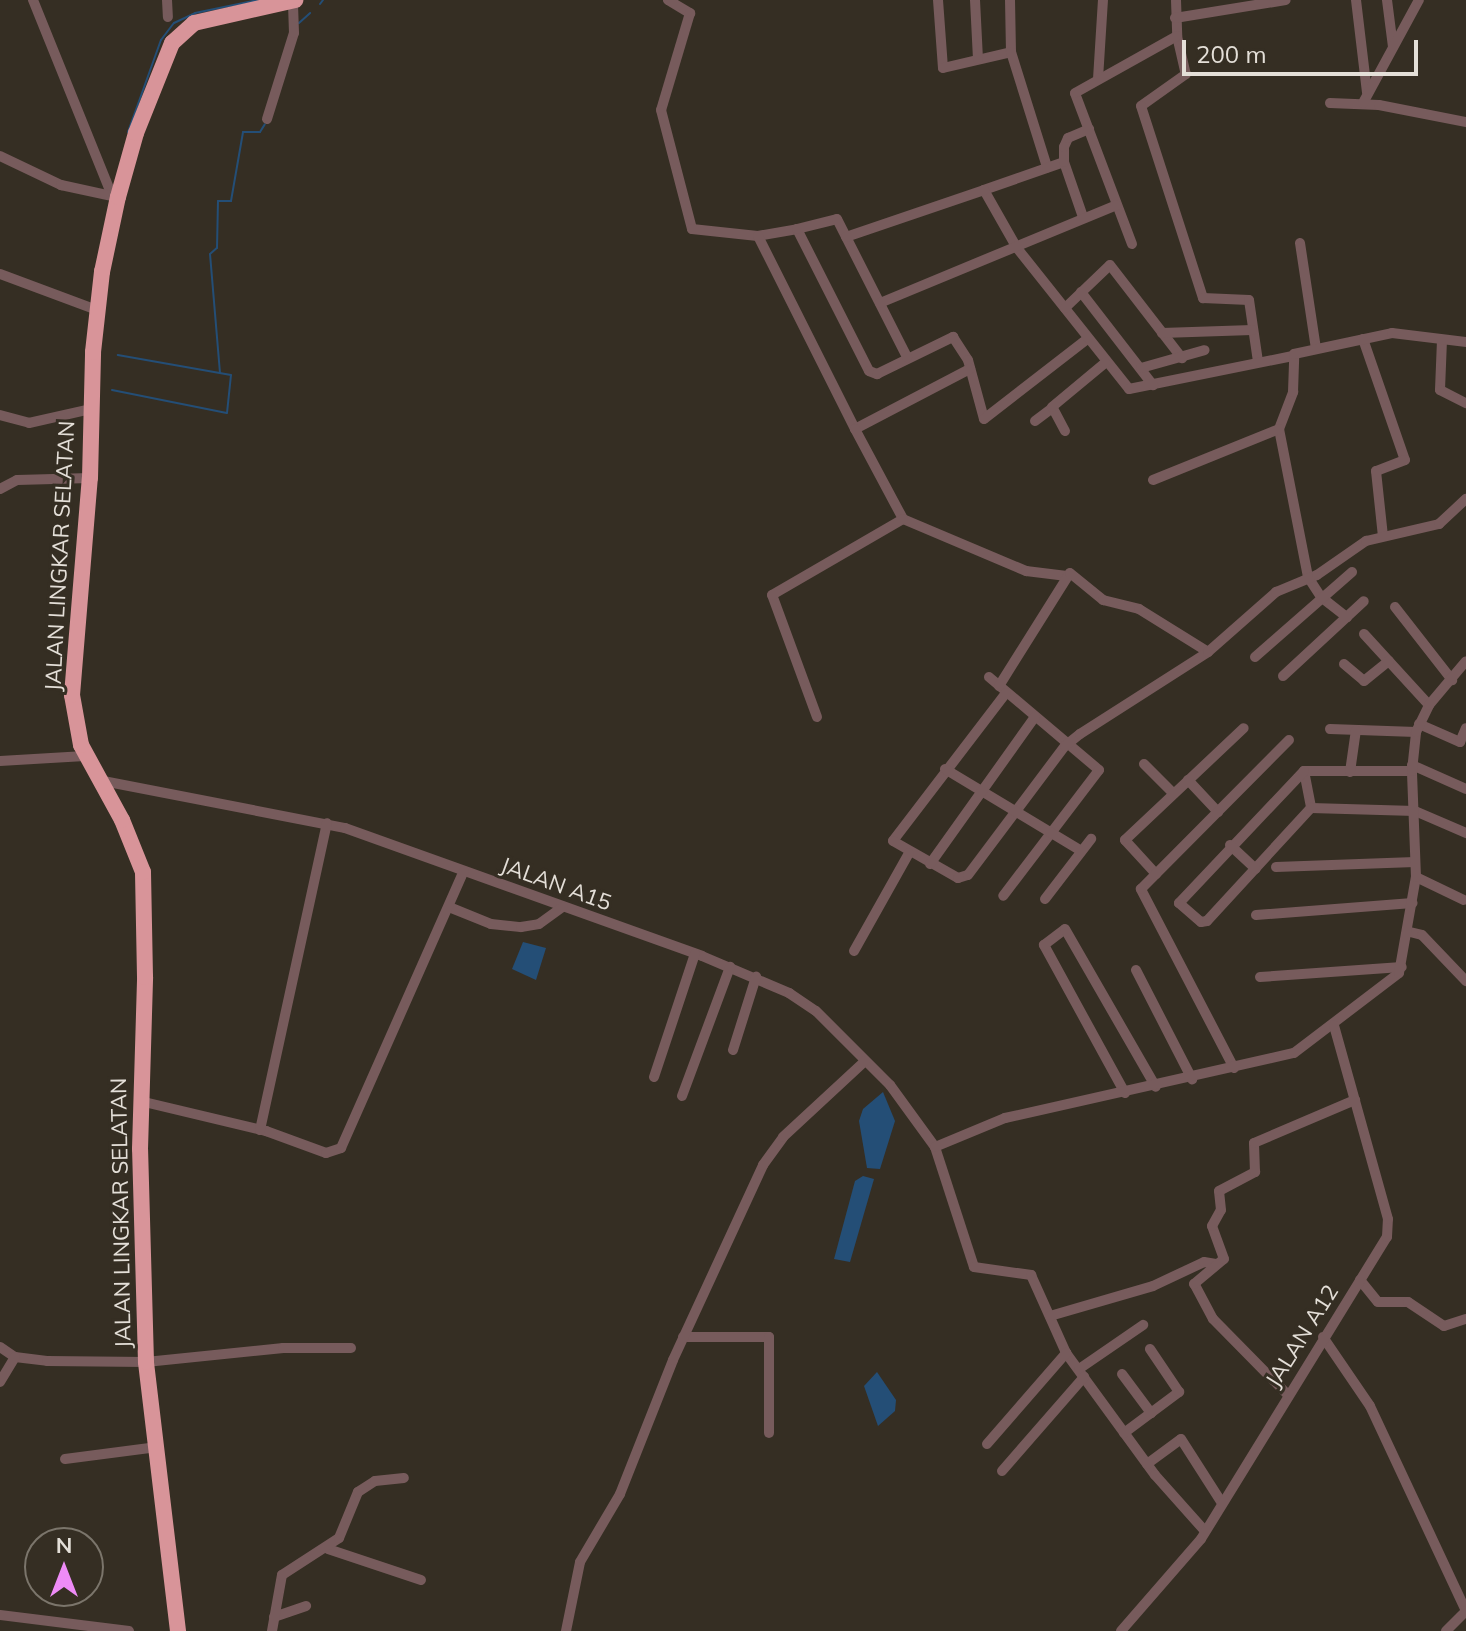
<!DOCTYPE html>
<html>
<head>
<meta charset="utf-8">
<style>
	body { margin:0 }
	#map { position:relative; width:1466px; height:1631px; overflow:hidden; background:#352e23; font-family:Mulish,sans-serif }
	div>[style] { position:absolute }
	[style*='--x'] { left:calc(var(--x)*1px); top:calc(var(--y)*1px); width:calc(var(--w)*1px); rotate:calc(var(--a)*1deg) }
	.water>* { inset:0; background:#244e76 }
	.stream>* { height:2px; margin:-1px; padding:0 1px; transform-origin:1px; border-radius:1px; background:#244e76 }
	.minor>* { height:10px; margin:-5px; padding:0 5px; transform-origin:5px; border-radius:5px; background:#775b5c }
	.highway>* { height:16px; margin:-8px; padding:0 8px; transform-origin:8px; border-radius:8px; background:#d89499 }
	span { translate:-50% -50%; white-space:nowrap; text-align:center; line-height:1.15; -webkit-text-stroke:6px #352e23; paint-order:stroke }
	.street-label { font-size:22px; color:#e4dfd8 }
	.north { position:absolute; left:24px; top:1527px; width:80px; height:80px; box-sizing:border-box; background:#352e23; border:2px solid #7b756b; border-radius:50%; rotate:0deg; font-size:22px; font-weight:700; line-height:32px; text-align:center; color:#e4dfd8 }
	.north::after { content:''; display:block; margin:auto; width:28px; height:36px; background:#ee8bf7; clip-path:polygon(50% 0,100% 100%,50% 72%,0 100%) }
	.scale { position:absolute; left:1182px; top:40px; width:236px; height:36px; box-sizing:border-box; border:4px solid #e4dfd8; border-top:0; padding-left:10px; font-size:24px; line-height:28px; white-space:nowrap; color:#e4dfd8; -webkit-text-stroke:6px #352e23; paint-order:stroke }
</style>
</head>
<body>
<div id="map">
	<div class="water">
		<div style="clip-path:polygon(523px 942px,546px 948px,536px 980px,512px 969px)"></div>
		<div style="clip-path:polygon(883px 1092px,895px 1121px,880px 1169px,867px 1168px,859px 1121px,863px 1109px)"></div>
		<div style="clip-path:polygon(863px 1176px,874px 1179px,850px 1262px,834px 1259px,855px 1181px)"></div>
		<div style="clip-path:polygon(877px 1372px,896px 1400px,895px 1411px,878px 1426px,864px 1386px)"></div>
	</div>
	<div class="stream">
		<div style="--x:320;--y:4;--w:5;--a:-53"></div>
		<div style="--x:299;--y:23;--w:15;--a:-42"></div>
		<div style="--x:128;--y:132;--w:98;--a:-70.3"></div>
		<div style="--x:161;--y:40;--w:21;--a:-53"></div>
		<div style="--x:174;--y:23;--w:23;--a:-25"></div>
		<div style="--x:195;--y:13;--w:64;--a:-11.7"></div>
		<div style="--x:220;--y:373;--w:119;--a:-94.8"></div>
		<div style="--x:210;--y:254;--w:9;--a:-41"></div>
		<div style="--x:217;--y:248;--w:47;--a:-88.8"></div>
		<div style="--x:218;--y:201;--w:13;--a:0"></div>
		<div style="--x:231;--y:201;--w:70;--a:-80.1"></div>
		<div style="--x:243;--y:132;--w:17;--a:0"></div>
		<div style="--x:260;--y:132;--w:9;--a:-58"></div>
		<div style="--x:112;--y:390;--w:117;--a:11.3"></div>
		<div style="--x:227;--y:413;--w:38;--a:-84"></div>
		<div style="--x:231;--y:375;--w:115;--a:-170"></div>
	</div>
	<div class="minor">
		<div style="--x:33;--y:0;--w:211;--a:68"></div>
		<div style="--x:167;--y:0;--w:17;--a:87"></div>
		<div style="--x:668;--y:0;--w:26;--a:31"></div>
		<div style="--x:690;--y:13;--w:101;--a:106.6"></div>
		<div style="--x:661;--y:110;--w:123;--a:75.4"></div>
		<div style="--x:692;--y:229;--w:66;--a:6.1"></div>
		<div style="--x:758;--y:236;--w:40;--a:-10"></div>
		<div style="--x:797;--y:229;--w:159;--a:63.1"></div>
		<div style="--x:869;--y:371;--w:9;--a:21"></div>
		<div style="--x:877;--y:374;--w:85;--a:-26"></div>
		<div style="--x:953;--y:337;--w:27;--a:57"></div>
		<div style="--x:968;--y:360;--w:61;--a:74.8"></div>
		<div style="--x:984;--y:419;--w:129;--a:-37.8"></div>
		<div style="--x:938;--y:0;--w:68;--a:85.8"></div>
		<div style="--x:943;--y:68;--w:70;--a:-13.2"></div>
		<div style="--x:975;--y:0;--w:59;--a:87.1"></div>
		<div style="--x:1010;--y:0;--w:52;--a:88.9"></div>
		<div style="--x:1011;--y:52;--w:121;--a:72.6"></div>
		<div style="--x:1176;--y:0;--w:36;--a:88"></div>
		<div style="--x:1177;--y:36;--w:39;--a:77"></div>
		<div style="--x:1186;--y:74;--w:55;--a:144.6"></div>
		<div style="--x:1141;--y:106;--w:202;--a:72.1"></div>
		<div style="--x:1203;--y:298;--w:46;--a:2.5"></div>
		<div style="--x:1249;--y:300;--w:63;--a:81.7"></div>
		<div style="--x:1356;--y:0;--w:93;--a:83.2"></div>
		<div style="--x:1387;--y:0;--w:47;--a:82.7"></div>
		<div style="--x:1175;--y:18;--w:112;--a:-9.2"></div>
		<div style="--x:1098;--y:79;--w:79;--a:-86.4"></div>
		<div style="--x:1330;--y:103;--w:49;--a:2.3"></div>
		<div style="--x:1379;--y:105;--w:89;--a:11.1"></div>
		<div style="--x:1363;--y:103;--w:117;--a:-61.5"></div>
		<div style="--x:267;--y:119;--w:90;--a:-72.6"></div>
		<div style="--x:294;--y:33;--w:31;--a:-92"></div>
		<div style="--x:0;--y:156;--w:68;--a:25.4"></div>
		<div style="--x:61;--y:185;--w:56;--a:12.3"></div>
		<div style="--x:1064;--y:162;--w:85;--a:160.7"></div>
		<div style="--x:984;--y:190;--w:67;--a:60.4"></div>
		<div style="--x:1017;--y:248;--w:180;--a:51.5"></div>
		<div style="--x:1129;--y:389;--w:167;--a:-11.4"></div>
		<div style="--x:1083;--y:217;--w:58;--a:-109.1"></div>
		<div style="--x:1064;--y:162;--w:15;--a:-90"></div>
		<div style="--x:1064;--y:147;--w:10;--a:-66"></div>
		<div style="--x:1068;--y:138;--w:23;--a:-23"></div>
		<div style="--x:797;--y:229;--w:41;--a:-14"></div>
		<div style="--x:837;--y:219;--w:155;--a:63.1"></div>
		<div style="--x:758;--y:236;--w:216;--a:63.3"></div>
		<div style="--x:855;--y:429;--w:130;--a:-27.6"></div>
		<div style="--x:846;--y:237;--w:146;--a:-18.8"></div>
		<div style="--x:1300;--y:243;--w:107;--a:81.4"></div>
		<div style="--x:1132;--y:244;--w:161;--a:-110.7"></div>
		<div style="--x:1075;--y:93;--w:117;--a:-29.2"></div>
		<div style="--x:0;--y:274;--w:103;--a:20.4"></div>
		<div style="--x:1081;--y:292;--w:118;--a:52.3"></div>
		<div style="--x:880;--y:303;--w:256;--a:-22.5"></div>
		<div style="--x:1065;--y:308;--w:62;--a:-43.7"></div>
		<div style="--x:1110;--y:265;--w:118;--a:52.3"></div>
		<div style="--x:1162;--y:333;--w:90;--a:-1.9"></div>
		<div style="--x:1363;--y:339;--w:128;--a:70.9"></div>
		<div style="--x:1405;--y:460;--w:31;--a:159"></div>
		<div style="--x:1376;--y:471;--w:65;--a:83.9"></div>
		<div style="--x:1442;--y:340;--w:50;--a:92.3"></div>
		<div style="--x:1440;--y:390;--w:29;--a:27"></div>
		<div style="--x:1141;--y:368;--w:66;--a:-15.7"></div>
		<div style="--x:0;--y:415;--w:30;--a:15"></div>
		<div style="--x:29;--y:423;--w:64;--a:-12.7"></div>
		<div style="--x:1035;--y:421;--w:20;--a:-37"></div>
		<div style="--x:855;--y:429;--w:102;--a:61.9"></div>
		<div style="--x:903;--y:519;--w:134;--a:22.9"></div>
		<div style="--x:1026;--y:571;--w:39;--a:7"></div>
		<div style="--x:1279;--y:429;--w:40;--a:-69"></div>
		<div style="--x:1293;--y:392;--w:38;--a:-88"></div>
		<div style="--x:1294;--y:354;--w:100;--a:-12.1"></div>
		<div style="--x:1392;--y:333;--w:75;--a:6.9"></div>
		<div style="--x:1279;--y:429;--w:151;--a:78.9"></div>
		<div style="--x:1308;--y:577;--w:24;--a:57"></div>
		<div style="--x:1321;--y:597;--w:33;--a:38"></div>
		<div style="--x:1065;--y:431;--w:27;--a:-118"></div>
		<div style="--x:1052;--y:407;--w:69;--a:-39.7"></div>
		<div style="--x:1153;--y:480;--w:136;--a:-22"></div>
		<div style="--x:0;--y:489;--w:19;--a:-28"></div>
		<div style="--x:17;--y:480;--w:73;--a:-1.6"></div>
		<div style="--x:1395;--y:607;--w:93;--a:52"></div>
		<div style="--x:1364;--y:634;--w:96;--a:47.5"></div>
		<div style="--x:1255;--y:657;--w:129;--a:-41.2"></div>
		<div style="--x:1344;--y:664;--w:26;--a:40"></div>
		<div style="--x:1364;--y:681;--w:32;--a:-39"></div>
		<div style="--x:1283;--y:676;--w:110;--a:-42.8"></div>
		<div style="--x:989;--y:677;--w:144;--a:40.2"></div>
		<div style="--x:1099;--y:770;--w:158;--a:127.3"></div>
		<div style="--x:999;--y:686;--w:133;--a:-57.9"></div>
		<div style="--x:1070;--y:573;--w:43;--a:39.3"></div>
		<div style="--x:1103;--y:600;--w:37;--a:14"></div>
		<div style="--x:1139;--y:609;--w:81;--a:31.9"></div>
		<div style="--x:1006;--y:693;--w:186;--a:127.4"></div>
		<div style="--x:893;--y:841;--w:75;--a:29.6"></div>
		<div style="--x:958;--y:878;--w:10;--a:-17"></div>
		<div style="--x:968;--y:875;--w:161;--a:-53.1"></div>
		<div style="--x:1065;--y:746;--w:19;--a:-39"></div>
		<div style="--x:1080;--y:734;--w:152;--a:-32.6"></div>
		<div style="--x:1208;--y:652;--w:91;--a:-41.4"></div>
		<div style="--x:1276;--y:592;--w:44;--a:-22.5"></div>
		<div style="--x:1317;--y:575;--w:60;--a:-34.8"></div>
		<div style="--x:1366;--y:541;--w:75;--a:-13.1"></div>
		<div style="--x:1439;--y:524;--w:37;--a:-43"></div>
		<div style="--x:817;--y:717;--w:130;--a:-110.2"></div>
		<div style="--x:772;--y:595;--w:151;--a:-30.1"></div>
		<div style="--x:1419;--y:724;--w:45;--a:23.7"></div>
		<div style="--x:1460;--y:742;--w:15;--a:-67"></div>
		<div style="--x:1330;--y:729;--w:86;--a:2"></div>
		<div style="--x:0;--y:761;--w:85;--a:-3.4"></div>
		<div style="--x:1144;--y:764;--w:42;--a:45"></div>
		<div style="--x:1412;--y:765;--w:59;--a:24"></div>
		<div style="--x:945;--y:769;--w:157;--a:31"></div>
		<div style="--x:1304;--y:771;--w:38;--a:79"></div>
		<div style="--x:1412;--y:771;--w:108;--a:180"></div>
		<div style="--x:1304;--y:771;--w:182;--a:133.4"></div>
		<div style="--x:1179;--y:903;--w:29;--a:41"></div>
		<div style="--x:1201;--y:922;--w:6;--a:-9"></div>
		<div style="--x:1207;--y:921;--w:154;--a:-47.4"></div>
		<div style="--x:1311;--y:808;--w:104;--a:1.7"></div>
		<div style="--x:1415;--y:811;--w:56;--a:23.3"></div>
		<div style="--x:1350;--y:772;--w:42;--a:-81.9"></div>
		<div style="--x:98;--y:780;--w:252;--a:11"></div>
		<div style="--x:345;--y:828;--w:379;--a:19.7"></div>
		<div style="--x:702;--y:956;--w:95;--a:23"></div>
		<div style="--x:789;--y:993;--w:32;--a:34"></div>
		<div style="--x:816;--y:1011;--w:105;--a:45"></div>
		<div style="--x:890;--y:1085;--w:77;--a:54"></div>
		<div style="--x:935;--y:1147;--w:126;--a:72"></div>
		<div style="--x:974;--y:1267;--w:58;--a:8"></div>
		<div style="--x:1031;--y:1275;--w:85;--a:65.8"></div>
		<div style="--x:1066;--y:1353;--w:151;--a:53.9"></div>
		<div style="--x:1155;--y:1475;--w:74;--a:48.3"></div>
		<div style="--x:1188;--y:780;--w:44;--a:46.8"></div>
		<div style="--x:1230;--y:845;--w:35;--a:43"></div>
		<div style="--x:930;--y:864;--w:181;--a:-54.5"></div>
		<div style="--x:1276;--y:867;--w:139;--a:-2.1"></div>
		<div style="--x:1156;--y:874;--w:46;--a:-132.4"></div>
		<div style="--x:1125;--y:840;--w:163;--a:-43.3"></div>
		<div style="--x:1416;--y:877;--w:53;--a:25.6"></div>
		<div style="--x:1045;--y:899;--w:76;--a:-52.5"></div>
		<div style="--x:449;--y:907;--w:45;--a:22"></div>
		<div style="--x:491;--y:924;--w:30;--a:6"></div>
		<div style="--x:521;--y:927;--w:18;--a:-9"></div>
		<div style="--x:539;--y:924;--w:29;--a:-36"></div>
		<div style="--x:1256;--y:915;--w:157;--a:-4.4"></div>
		<div style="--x:1410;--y:932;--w:12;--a:14"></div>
		<div style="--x:1422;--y:935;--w:64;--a:46.3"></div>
		<div style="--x:854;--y:951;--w:112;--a:-60.7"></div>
		<div style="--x:1136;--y:970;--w:123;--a:62.8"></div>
		<div style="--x:1260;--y:977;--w:142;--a:-4"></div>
		<div style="--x:733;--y:1050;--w:77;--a:-72.5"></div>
		<div style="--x:1234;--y:1068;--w:202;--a:-117.5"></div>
		<div style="--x:1141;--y:889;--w:210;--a:-45.2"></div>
		<div style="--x:654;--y:1077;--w:130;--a:-71.6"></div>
		<div style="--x:1125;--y:1093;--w:169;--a:-118.7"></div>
		<div style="--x:1044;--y:945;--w:26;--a:-37"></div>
		<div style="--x:1065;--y:929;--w:182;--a:60.1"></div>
		<div style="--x:682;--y:1096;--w:138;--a:-69.6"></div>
		<div style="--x:140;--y:1101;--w:130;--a:13.4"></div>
		<div style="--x:266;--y:1131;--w:64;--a:20.1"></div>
		<div style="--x:326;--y:1153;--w:16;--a:-18"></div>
		<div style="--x:341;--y:1148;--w:303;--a:-66.1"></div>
		<div style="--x:260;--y:1130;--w:314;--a:-77.7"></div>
		<div style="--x:935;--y:1147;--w:76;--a:-22.5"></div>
		<div style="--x:1005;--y:1118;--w:296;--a:-12.7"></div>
		<div style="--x:1294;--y:1053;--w:132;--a:-37.3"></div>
		<div style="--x:1399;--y:973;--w:97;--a:-80"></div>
		<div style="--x:1416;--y:877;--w:106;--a:-92.2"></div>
		<div style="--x:1412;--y:771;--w:39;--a:-84"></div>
		<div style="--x:1416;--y:732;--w:30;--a:-64"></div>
		<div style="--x:1429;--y:705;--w:57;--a:-49.9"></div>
		<div style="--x:1360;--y:1280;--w:28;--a:51"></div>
		<div style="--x:1378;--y:1302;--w:30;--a:0"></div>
		<div style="--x:1408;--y:1302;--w:43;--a:33.7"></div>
		<div style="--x:1444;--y:1326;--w:23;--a:-18"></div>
		<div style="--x:1050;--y:1316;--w:107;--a:-16.2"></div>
		<div style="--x:1153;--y:1286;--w:56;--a:-25.2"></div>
		<div style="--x:1204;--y:1262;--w:12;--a:9"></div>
		<div style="--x:683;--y:1337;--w:86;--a:0"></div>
		<div style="--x:769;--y:1337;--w:96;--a:90"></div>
		<div style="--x:1323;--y:1337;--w:83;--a:55.7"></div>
		<div style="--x:1370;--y:1406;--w:226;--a:64.9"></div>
		<div style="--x:0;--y:1347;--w:18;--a:34"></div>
		<div style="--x:15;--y:1357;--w:32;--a:7"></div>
		<div style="--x:47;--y:1361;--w:99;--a:0.6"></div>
		<div style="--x:146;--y:1362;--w:138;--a:-5.8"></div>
		<div style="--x:283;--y:1348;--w:68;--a:0"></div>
		<div style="--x:1079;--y:1369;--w:78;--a:-34.5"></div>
		<div style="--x:1122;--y:1374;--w:49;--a:53.4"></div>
		<div style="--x:0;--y:1382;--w:29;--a:-59"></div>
		<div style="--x:1288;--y:1395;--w:107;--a:-134.6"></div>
		<div style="--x:1213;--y:1319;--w:40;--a:-118"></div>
		<div style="--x:1194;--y:1284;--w:39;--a:-40"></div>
		<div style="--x:1224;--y:1259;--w:35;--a:-110"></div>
		<div style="--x:1212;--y:1226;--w:18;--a:-61"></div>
		<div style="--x:1221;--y:1210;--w:19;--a:-96"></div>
		<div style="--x:1219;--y:1191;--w:41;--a:-27.8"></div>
		<div style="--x:1255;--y:1172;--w:29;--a:-92"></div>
		<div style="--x:1254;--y:1143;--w:110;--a:-23.1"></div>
		<div style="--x:1124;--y:1433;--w:69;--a:-36.7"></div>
		<div style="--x:1179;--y:1392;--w:52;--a:-124"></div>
		<div style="--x:987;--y:1444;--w:121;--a:-49"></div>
		<div style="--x:65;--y:1459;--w:93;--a:-7.4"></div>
		<div style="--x:1147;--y:1464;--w:42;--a:-36.3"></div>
		<div style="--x:1181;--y:1439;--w:76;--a:57.4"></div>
		<div style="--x:1002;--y:1471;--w:125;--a:-48.9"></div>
		<div style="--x:328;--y:1549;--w:98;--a:18.4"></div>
		<div style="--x:0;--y:1615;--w:130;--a:7.1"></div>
		<div style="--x:274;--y:1617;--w:34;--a:-19"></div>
		<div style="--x:272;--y:1631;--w:57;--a:-79.9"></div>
		<div style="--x:282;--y:1575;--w:68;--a:-33"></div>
		<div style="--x:339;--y:1538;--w:50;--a:-67.6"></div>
		<div style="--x:358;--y:1492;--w:20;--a:-33"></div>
		<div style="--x:375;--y:1481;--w:29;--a:-6"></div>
		<div style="--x:566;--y:1631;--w:70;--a:-78.5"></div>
		<div style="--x:580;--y:1562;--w:79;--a:-59.5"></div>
		<div style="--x:620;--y:1494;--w:144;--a:-68.4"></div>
		<div style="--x:673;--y:1360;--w:215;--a:-65.2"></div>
		<div style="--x:763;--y:1165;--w:34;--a:-54"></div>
		<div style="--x:783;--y:1137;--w:112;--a:-42.8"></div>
		<div style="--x:1121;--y:1631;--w:122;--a:-49"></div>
		<div style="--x:1201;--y:1539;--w:355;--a:-58.4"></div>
		<div style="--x:1387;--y:1237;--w:18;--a:-87"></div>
		<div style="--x:1388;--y:1219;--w:201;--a:-105.6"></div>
		<div style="--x:1446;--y:1631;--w:28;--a:-45"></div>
	</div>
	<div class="highway">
		<div style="--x:178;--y:1631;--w:271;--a:-96.8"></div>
		<div style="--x:146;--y:1362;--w:213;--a:-91.6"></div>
		<div style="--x:140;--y:1149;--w:172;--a:-88.3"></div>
		<div style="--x:145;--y:977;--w:105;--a:-91.1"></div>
		<div style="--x:143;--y:872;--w:56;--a:-112"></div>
		<div style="--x:122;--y:820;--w:85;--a:-118.7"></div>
		<div style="--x:81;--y:745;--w:51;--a:-100.2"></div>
		<div style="--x:72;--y:695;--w:218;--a:-85.3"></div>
		<div style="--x:90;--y:478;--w:126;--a:-88.6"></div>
		<div style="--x:93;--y:352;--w:81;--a:-83.6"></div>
		<div style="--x:102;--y:272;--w:77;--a:-78"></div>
		<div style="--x:118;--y:197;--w:66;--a:-74.3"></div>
		<div style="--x:136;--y:133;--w:97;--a:-68.2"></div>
		<div style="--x:172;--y:43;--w:30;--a:-42"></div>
		<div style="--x:194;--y:23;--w:104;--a:-12.8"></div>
	</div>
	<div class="street-label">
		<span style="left:60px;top:556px;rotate:-87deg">JALAN LINGKAR SELATAN</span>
		<span style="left:556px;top:884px;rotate:20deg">JALAN A15</span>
		<span style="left:121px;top:1213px;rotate:-91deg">JALAN LINGKAR SELATAN</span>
		<span style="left:1302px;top:1336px;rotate:-58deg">JALAN A12</span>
	</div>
	<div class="north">N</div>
	<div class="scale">200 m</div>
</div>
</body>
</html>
